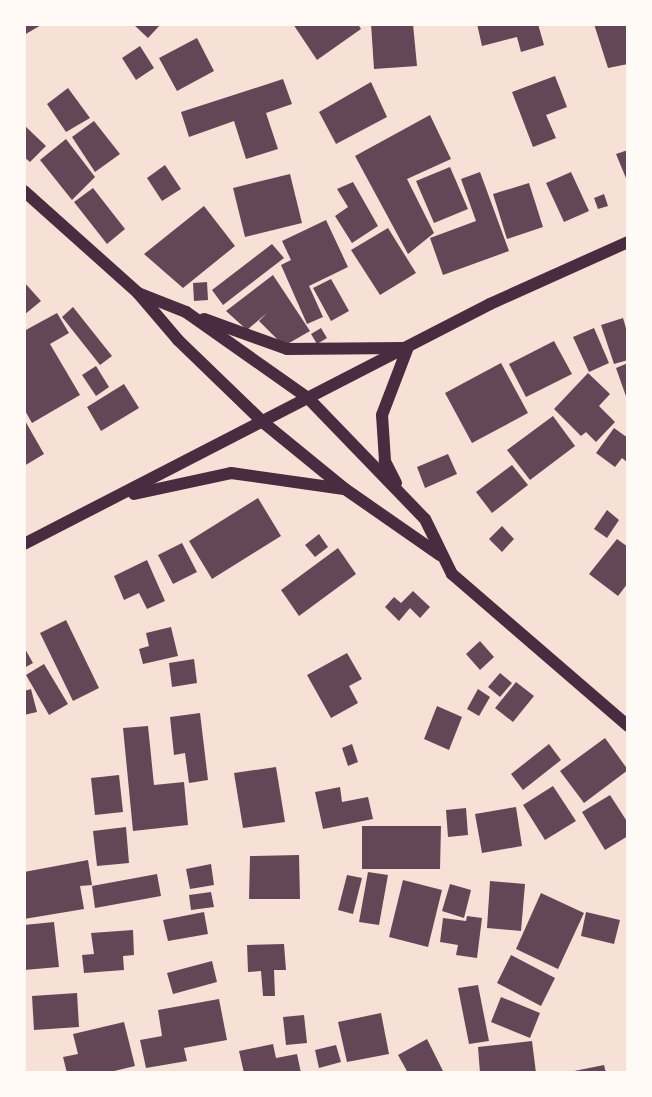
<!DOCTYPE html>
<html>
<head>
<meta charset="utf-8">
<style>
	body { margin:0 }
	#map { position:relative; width:652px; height:1097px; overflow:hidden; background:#f7e1d7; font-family:"Work Sans",sans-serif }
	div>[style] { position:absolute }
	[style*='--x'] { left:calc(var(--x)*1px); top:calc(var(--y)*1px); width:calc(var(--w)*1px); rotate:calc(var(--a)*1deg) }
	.building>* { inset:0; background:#644757 }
	.secondary>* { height:12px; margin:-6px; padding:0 6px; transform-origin:6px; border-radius:6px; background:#4a2c40 }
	span { translate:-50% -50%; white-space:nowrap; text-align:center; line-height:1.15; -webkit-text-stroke:6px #fffaf5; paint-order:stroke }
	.frame { position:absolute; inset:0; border:26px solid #fffaf5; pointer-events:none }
</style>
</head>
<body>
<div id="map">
	<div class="building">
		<div style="clip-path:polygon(24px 24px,43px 24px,24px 35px)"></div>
		<div style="clip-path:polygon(133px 24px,161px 24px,148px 38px)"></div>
		<div style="clip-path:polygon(293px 24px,358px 24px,361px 29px,317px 60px)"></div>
		<div style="clip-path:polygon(371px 24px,413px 24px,417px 66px,374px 69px)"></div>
		<div style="clip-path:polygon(477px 24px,538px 24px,544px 45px,521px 52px,517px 37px,482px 46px)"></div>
		<div style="clip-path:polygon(594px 24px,628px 24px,628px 64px,608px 68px)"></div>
		<div style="clip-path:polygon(197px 38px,214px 71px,177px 91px,159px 58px)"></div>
		<div style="clip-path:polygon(140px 46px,154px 68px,136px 80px,122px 58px)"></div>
		<div style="clip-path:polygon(555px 76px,567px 107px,546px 115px,556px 138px,533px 147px,512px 92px)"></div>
		<div style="clip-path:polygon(283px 79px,292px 104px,266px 113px,278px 149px,246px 159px,234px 121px,189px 137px,181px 112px)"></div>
		<div style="clip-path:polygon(371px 82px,387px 117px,336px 144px,319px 112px)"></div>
		<div style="clip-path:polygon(68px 88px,90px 118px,66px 132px,47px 104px)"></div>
		<div style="clip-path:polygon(430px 115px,451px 159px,407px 179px,434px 233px,408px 254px,355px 156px)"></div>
		<div style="clip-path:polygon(94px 121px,120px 154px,95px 172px,72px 137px)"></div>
		<div style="clip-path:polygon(24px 125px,46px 146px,30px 162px,24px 157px)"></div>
		<div style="clip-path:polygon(66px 139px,95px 177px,72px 200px,40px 160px)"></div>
		<div style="clip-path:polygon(628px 150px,628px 183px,616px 154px)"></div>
		<div style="clip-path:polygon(165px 165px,181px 189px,162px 201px,147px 178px)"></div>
		<div style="clip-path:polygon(450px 167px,468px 209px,434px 223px,416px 181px)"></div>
		<div style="clip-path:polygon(480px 172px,509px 251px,443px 275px,430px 238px,476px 221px,461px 179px)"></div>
		<div style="clip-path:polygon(571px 172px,589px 211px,564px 222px,546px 183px)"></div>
		<div style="clip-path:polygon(290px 174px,302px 223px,245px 237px,233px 188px)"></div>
		<div style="clip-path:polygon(353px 182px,378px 226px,352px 243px,335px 216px,348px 207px,337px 189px)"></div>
		<div style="clip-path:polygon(529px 183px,543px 227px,507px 239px,493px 194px)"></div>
		<div style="clip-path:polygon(93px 188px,125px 229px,107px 244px,74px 202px)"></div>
		<div style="clip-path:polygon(604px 194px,608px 206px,598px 209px,594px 198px)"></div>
		<div style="clip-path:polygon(204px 206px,235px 246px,183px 288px,144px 254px)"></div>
		<div style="clip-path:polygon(326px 220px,348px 267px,309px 286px,323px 317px,307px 324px,281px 265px,291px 260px,282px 241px)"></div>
		<div style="clip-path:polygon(388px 228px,416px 273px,380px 295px,351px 250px)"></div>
		<div style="clip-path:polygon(272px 244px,284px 258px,223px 305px,212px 290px)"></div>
		<div style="clip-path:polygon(273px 275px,310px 331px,284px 346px,259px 321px,267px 313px,247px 330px,226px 311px)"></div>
		<div style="clip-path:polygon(331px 279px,349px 311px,331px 321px,313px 288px)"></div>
		<div style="clip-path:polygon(24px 282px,41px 301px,24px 315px)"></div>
		<div style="clip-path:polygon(207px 282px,208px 300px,194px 301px,193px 283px)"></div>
		<div style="clip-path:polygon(73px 307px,112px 356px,100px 365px,62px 317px)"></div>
		<div style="clip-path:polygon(57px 313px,69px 333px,50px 344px,80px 395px,32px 423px,24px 409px,24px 331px)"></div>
		<div style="clip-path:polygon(623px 318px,628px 335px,628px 360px,614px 364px,601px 325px)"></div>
		<div style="clip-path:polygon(321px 328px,327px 338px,317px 344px,311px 334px)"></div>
		<div style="clip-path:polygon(594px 328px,609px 363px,589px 372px,573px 337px)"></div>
		<div style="clip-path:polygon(554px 341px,572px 374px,526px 397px,509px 364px)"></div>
		<div style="clip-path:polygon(501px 363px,528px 413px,472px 443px,445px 393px)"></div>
		<div style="clip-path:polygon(628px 363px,628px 402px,616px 368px)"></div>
		<div style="clip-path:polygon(96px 366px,109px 387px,96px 396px,82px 375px)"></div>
		<div style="clip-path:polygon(588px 373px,610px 394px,599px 406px,615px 422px,596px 442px,586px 432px,581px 436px,554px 409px)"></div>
		<div style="clip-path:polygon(124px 384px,139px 408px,101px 431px,87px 407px)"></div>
		<div style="clip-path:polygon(553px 416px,575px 446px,530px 480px,507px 450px)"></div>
		<div style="clip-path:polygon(24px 419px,44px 454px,24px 466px)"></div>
		<div style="clip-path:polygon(614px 428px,628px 438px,628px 463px,622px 458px,615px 467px,596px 453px)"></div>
		<div style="clip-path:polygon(448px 454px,457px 474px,425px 488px,417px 467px)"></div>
		<div style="clip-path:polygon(512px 465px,528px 485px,492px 513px,476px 492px)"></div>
		<div style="clip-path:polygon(258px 498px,281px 536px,212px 579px,189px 541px)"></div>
		<div style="clip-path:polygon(607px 510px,619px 520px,607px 538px,594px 529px)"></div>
		<div style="clip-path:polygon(502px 526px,514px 539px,502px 552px,489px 539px)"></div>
		<div style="clip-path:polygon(319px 534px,328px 547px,315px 557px,305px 545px)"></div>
		<div style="clip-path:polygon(617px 539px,628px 547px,628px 583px,618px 596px,589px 574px)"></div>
		<div style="clip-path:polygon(182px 543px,197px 572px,173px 584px,158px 555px)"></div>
		<div style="clip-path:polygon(338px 548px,356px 574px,299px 616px,281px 590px)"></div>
		<div style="clip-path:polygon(147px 560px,165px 601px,147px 609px,139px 593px,124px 600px,114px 576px)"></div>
		<div style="clip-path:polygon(413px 591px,430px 607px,420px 618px,410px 608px,399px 621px,385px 607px,394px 597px,401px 603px)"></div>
		<div style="clip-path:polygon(66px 620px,99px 688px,73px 701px,40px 633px)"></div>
		<div style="clip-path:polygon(171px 627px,178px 656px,143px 664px,139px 649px,149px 646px,146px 633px)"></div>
		<div style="clip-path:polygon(480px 641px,494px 657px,480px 670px,466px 654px)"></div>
		<div style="clip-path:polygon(24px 647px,33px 663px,24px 668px)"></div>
		<div style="clip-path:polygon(347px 653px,362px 679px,349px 686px,358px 703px,331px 718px,307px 675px)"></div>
		<div style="clip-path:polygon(194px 659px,197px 683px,172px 687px,169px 663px)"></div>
		<div style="clip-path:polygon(44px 664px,68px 704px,49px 715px,26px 675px)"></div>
		<div style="clip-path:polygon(500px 673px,512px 683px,500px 697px,488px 687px)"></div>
		<div style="clip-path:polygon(516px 682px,534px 696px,513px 722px,495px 708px)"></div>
		<div style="clip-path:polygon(31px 689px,37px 712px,24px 715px,24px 691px)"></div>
		<div style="clip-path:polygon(478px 689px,490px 697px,479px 716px,467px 709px)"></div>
		<div style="clip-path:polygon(437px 706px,462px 717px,449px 750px,424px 739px)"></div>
		<div style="clip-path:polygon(200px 713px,208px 780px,189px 783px,185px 753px,174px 755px,170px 717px)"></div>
		<div style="clip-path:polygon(148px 726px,154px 785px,184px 782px,188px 825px,133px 831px,123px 728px)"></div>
		<div style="clip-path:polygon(605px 738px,628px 770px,584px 803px,560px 771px)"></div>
		<div style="clip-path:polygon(352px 744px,358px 762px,348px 766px,342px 748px)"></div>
		<div style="clip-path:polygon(549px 744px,561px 760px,523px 790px,511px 774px)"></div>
		<div style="clip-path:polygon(276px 767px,285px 822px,243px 828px,234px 773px)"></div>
		<div style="clip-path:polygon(119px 775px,123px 812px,95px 815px,91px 778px)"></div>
		<div style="clip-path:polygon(553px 786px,576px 821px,545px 840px,523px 805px)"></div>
		<div style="clip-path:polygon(340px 787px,342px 802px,368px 797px,373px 819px,323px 829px,315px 792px)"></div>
		<div style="clip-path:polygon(610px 795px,628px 823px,628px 836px,605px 850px,582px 812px)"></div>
		<div style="clip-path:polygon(516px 807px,522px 846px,482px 853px,475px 814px)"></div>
		<div style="clip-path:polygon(466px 808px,468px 835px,448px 837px,446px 810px)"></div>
		<div style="clip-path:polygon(362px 826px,441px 826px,440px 869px,362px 869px)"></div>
		<div style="clip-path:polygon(126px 827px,129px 863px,97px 866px,93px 831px)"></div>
		<div style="clip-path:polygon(299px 855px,300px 899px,249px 899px,250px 856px)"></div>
		<div style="clip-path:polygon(88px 860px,92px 885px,80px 886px,84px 909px,24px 919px,24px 872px)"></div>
		<div style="clip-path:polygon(211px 864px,214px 885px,190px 889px,186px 869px)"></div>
		<div style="clip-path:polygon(368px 872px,388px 875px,379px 925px,359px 922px)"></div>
		<div style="clip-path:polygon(157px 874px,161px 896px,95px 908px,92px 886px)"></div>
		<div style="clip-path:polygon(347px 875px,362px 878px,353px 914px,338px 910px)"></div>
		<div style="clip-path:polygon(403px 880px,442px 890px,428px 947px,389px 937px)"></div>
		<div style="clip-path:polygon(490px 881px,525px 884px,521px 931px,487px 928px)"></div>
		<div style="clip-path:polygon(450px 884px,471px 890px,464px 918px,442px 911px)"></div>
		<div style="clip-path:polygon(211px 892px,214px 907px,191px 910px,189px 895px)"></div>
		<div style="clip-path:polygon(541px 893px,584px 913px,558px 969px,516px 949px)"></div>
		<div style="clip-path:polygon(204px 912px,208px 934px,168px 941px,163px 920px)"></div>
		<div style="clip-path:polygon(586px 912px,620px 920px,614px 944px,581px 936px)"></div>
		<div style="clip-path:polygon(467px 916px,482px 918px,477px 958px,456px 955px,458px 945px,440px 942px,443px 918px,466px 921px)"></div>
		<div style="clip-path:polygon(54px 922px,59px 967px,24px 970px,24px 925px)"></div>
		<div style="clip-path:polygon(133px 930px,134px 955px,123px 956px,124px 970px,84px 973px,82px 955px,94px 954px,91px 933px)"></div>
		<div style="clip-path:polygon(284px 944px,286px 970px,274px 970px,275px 996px,263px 996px,261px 971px,248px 972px,247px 945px)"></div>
		<div style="clip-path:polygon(511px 955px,555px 978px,541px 1006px,497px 983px)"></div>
		<div style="clip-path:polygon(212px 961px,217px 982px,173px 994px,167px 973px)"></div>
		<div style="clip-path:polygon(478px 985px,489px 1041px,469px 1044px,458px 988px)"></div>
		<div style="clip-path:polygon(77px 993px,79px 1027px,34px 1030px,32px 996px)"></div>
		<div style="clip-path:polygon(501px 997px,540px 1013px,530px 1038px,491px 1022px)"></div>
		<div style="clip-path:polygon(219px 999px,227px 1040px,184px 1048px,187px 1061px,146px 1068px,140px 1040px,162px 1036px,158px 1010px)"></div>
		<div style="clip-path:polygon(381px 1013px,389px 1054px,347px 1062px,338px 1022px)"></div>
		<div style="clip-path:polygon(304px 1015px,307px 1043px,286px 1045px,283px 1017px)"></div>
		<div style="clip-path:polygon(124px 1022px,135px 1066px,106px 1073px,67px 1073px,63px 1057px,78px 1054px,73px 1034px)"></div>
		<div style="clip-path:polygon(427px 1039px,444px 1073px,408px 1073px,398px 1055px)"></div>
		<div style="clip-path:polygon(532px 1041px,536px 1073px,480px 1073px,478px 1047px)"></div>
		<div style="clip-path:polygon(273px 1044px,276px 1058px,297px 1054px,301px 1073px,244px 1073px,239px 1051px)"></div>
		<div style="clip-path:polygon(336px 1045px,341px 1062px,319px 1068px,315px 1050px)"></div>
		<div style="clip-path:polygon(604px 1065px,606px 1073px,569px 1073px,569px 1072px)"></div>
	</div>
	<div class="secondary">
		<div style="--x:24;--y:191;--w:153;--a:41.8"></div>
		<div style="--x:138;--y:293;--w:62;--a:49.6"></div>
		<div style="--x:178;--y:340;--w:120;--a:44"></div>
		<div style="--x:264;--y:423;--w:104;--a:39.2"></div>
		<div style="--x:345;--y:489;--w:116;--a:34.8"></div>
		<div style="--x:138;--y:293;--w:52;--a:21.6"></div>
		<div style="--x:186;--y:312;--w:149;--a:35.2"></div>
		<div style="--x:308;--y:398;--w:168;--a:46"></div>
		<div style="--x:425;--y:519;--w:61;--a:63.9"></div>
		<div style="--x:452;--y:574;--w:233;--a:40.8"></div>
		<div style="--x:204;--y:319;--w:88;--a:19.9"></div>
		<div style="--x:287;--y:349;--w:116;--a:-0.5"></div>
		<div style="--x:396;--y:483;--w:25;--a:-117"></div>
		<div style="--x:385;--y:461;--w:46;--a:-93.7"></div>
		<div style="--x:382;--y:415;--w:73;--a:-69.1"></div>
		<div style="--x:134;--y:494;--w:99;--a:-12.2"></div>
		<div style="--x:231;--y:473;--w:114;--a:8.1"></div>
		<div style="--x:24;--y:544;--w:524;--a:-27.25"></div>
		<div style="--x:490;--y:304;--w:151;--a:-24.2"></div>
	</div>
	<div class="frame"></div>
</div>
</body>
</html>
